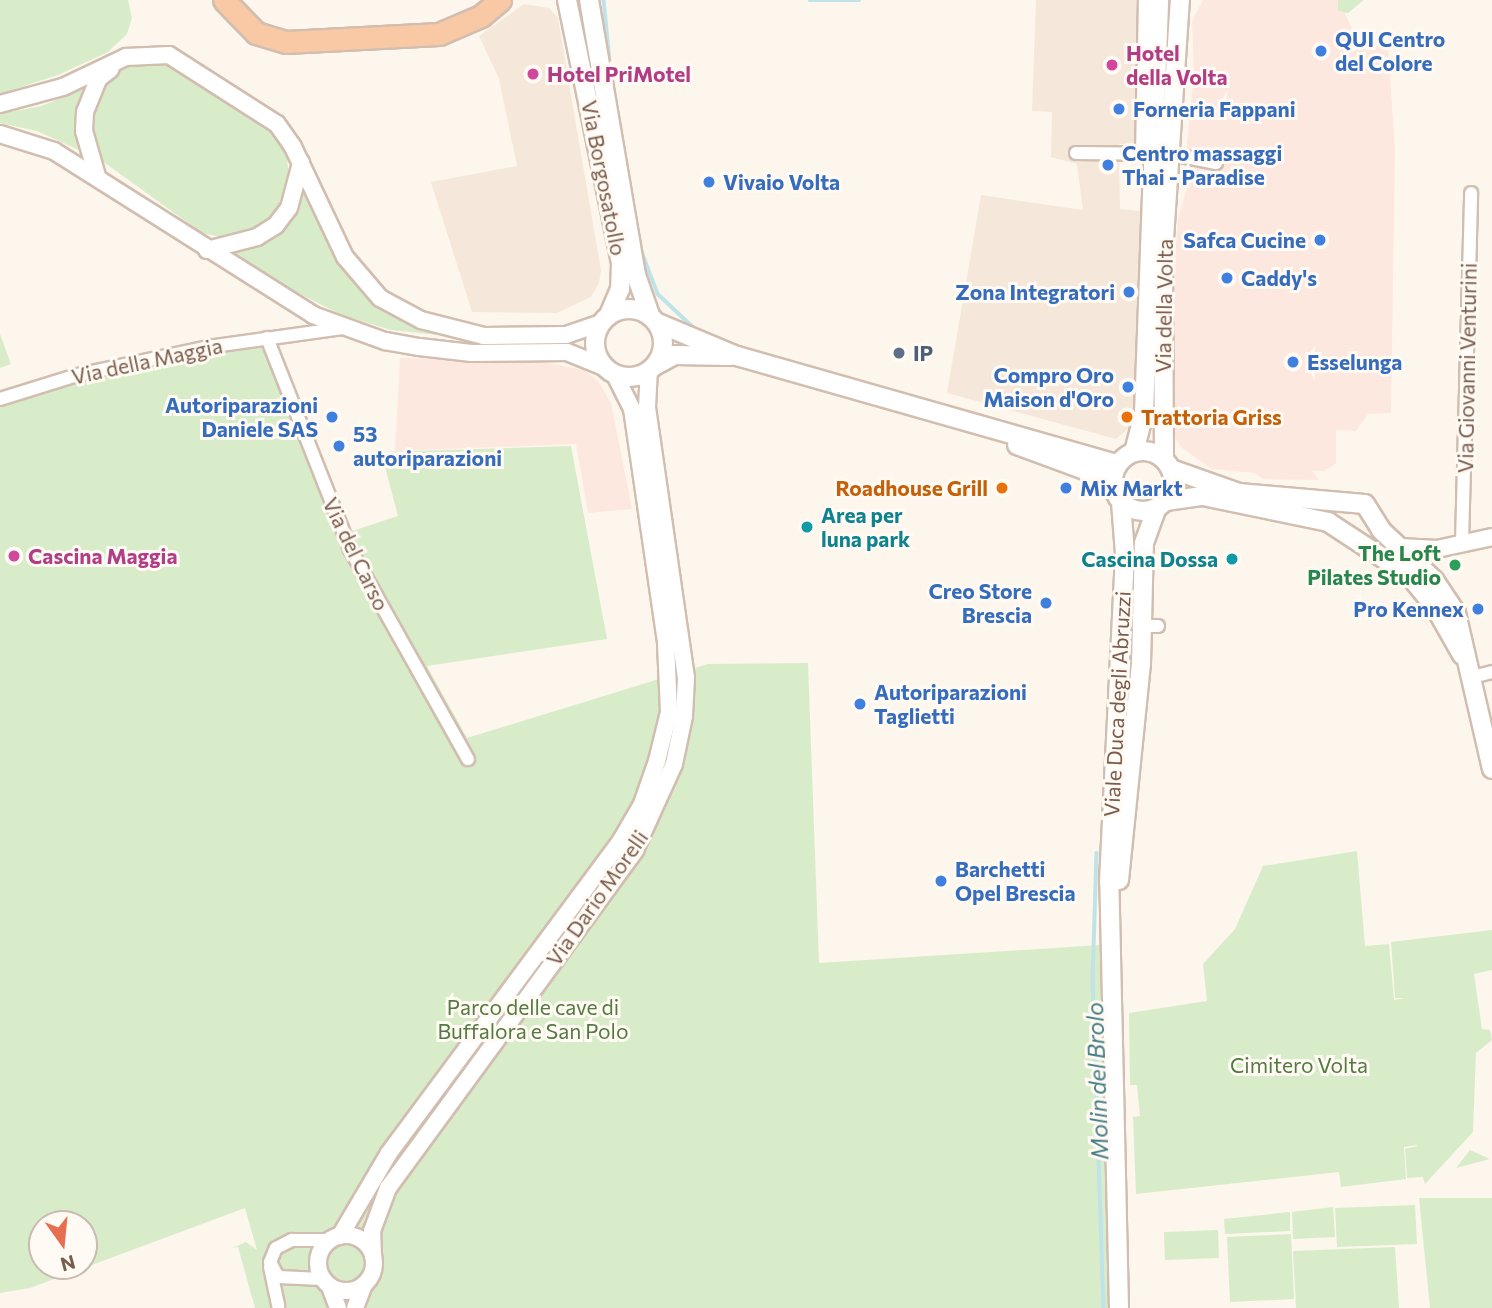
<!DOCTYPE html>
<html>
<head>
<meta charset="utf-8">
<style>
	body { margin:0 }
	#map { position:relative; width:1492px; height:1308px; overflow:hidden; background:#fdf6ec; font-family:Commissioner,sans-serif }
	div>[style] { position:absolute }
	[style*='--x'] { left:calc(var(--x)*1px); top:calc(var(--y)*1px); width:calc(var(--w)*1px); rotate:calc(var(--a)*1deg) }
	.residential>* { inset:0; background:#f5e8da }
	.commercial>* { inset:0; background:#fde8e0 }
	.green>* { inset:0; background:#d8ecc9 }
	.stream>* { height:3.5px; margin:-1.75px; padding:0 1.75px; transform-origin:1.75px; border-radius:1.75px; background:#bfe3e8 }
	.roads { filter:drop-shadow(2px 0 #d1beb0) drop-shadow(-2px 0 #d1beb0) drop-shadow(0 2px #d1beb0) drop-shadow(0 -2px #d1beb0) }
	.minor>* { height:12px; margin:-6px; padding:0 6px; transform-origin:6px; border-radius:6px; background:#fff }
	.tertiary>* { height:16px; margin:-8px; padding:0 8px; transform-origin:8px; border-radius:8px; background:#fff }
	.tertiary>.ring { margin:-8px; padding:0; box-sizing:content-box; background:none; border:16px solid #fff; border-radius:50% }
	.secondary>* { height:18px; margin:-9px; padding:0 9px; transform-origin:9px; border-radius:9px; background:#fff }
	.secondary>.ring { margin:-9px; padding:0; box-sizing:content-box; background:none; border:18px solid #fff; border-radius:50% }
	.trunk>* { height:21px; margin:-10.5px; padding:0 10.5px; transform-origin:10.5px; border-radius:10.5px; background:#f9c8a4 }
	.dots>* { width:19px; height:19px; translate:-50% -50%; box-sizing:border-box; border:4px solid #fffaf3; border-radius:50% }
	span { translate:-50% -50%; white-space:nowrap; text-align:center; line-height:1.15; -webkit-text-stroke:6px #fffaf3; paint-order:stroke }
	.shop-label { font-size:21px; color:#366cbe; font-weight:700 }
	.left { translate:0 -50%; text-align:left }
	.right { translate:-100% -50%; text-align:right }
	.hotel-label { font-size:21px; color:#b23c85; font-weight:700 }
	.street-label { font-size:21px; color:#7a5c4d }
	.service-label { font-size:21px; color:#4e5e75; font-weight:700 }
	.food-label { font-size:21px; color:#c56008; font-weight:700 }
	.culture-label { font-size:21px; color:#0d838f; font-weight:700 }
	.leisure-label { font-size:21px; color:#27864d; font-weight:700 }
	.park-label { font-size:21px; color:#537a41 }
	.water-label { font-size:23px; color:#437c86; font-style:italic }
	.north { position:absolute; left:28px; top:1210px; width:70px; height:70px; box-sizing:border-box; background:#fffaf3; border:2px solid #cabbb1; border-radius:50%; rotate:165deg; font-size:19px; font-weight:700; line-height:28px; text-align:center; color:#7a5c4d }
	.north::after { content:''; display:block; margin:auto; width:24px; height:32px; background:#e76f51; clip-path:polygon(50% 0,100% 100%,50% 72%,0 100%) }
</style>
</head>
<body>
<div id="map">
	<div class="residential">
		<div style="clip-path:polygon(1036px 0,1140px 0,1134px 144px,1119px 144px,1120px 209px,1141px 211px,1134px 424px,1116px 439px,947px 393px,981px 195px,1083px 210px,1077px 164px,1051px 157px,1052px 112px,1032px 111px)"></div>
		<div style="clip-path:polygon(524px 4px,549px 8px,558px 18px,601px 271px,599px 283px,591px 297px,557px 313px,472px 312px,431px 182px,517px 166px,499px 79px,479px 36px)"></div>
	</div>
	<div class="commercial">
		<div style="clip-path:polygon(1203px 0,1345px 0,1345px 14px,1362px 49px,1388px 45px,1395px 150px,1391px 413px,1368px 414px,1356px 431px,1336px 430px,1336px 463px,1325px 471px,1312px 471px,1319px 480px,1263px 479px,1255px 473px,1212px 469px,1182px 448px,1172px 434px,1171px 301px,1178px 219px,1191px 174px,1187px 143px,1194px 74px,1192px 21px)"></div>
		<div style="clip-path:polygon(400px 358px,532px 360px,584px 370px,598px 381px,611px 403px,632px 509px,588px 513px,576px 444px,395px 451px)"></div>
	</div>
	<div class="green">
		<div style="clip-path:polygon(0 0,128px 0,132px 18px,127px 34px,108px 52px,58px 75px,0 94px)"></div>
		<div style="clip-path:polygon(1338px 0,1364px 0,1348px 13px,1338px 11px)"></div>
		<div style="clip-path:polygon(164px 61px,266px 125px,277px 138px,287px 158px,289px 177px,276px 212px,261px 225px,221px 237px,202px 233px,98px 158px,88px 128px,94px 95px,112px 72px,130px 62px)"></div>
		<div style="clip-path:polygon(84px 89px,76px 127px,81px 151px,37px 131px,0 123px,0 114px,41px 106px)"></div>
		<div style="clip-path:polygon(301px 186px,338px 260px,362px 292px,395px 317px,456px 337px,391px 330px,342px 315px,272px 280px,230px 249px,246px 246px)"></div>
		<div style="clip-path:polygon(0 334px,11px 364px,0 368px)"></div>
		<div style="clip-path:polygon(evenodd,271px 341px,340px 535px,398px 516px,381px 452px,571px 446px,607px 639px,427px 666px,467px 738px,708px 664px,808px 663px,819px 963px,1100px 945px,1109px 1308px,272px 1308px,258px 1254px,271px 1308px,255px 1308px,238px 1247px,232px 1248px,246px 1242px,257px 1250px,245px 1208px,30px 1288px,0 1293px,0 406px,117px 369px,271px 341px,42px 1224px,84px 1224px,84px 1266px,42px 1266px,42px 1224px)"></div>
		<div style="clip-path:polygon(1357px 851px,1365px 946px,1389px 944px,1394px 1000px,1405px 998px,1395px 998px,1391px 942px,1492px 930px,1492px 970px,1474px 974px,1482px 1029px,1490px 1030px,1492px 1040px,1476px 1053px,1473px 1132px,1425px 1184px,1423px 1177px,1407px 1178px,1405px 1149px,1417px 1146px,1417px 1145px,1404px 1147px,1406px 1179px,1341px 1187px,1339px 1172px,1136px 1194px,1133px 1117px,1140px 1116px,1137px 1085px,1130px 1085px,1129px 1013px,1207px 1001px,1203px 964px,1235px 929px,1263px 866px)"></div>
		<div style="clip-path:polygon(1470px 1150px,1490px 1159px,1456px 1168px)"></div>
		<div style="clip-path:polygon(1419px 1198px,1492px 1198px,1492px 1308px,1430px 1308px)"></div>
		<div style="clip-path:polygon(1415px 1205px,1417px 1244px,1337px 1247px,1335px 1208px)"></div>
		<div style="clip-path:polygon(1333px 1207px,1335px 1237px,1293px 1239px,1292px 1212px)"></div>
		<div style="clip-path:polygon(1290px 1212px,1290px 1231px,1225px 1234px,1224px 1219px)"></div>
		<div style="clip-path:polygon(1218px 1230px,1219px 1258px,1165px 1260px,1164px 1232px)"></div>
		<div style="clip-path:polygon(1291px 1234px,1294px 1299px,1230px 1302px,1227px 1237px)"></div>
		<div style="clip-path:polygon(1395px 1247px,1399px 1308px,1296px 1308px,1293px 1251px)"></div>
	</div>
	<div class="stream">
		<div style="--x:604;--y:0;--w:81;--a:84.4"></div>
		<div style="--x:810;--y:0;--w:49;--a:0"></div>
		<div style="--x:640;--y:247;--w:50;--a:69"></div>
		<div style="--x:658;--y:294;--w:47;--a:43.3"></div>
		<div style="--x:1097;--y:853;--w:125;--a:91.8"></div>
		<div style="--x:1093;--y:978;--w:330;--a:88.1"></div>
	</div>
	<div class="roads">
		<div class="minor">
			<div style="--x:1076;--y:153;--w:95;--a:0.6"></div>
			<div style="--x:1171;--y:154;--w:46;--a:11.3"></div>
			<div style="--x:1142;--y:154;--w:154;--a:-88.9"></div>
			<div style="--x:267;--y:338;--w:227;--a:68.5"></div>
			<div style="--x:350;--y:549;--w:241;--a:60.7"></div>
			<div style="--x:0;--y:399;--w:81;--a:-17.3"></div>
			<div style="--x:77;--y:375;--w:140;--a:-12"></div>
			<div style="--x:214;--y:346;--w:131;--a:-7.9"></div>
			<div style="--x:1462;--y:543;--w:350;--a:-88.5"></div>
			<div style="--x:1139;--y:626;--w:19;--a:0"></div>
			<div style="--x:1472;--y:677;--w:21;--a:-14"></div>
			<div style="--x:270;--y:1267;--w:40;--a:78"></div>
			<div style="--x:322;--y:1279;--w:44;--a:-177.4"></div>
			<div style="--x:278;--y:1277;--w:17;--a:-118"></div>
			<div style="--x:270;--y:1262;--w:15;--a:-67"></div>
			<div style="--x:276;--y:1248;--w:18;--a:-27"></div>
			<div style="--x:292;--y:1240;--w:38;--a:0"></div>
		</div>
		<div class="tertiary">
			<div style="--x:0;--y:104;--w:65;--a:-15.1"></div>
			<div style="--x:63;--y:87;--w:70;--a:-25.5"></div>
			<div style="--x:126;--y:57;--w:43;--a:-2.7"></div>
			<div style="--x:169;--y:55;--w:128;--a:32.6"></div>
			<div style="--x:277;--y:124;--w:28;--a:55"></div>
			<div style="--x:293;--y:147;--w:122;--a:64.7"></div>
			<div style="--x:345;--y:257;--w:54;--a:49.5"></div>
			<div style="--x:380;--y:298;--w:47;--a:28.2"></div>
			<div style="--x:421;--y:320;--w:65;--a:14.3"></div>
			<div style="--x:484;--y:336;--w:82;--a:-0.7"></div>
			<div style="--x:566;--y:335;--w:37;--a:-19"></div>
			<div style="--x:0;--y:134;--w:57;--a:17.5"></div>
			<div style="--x:54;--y:151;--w:307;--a:32.3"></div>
			<div style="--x:313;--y:315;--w:77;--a:19.9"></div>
			<div style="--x:385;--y:341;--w:35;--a:10"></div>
			<div style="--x:419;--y:347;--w:53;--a:6.5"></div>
			<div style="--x:472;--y:353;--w:95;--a:-0.6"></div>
			<div style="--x:567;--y:352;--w:40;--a:22"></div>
			<div style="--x:97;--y:176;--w:47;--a:-106.1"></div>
			<div style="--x:84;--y:131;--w:19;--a:-87"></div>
			<div style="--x:85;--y:112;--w:35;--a:-68"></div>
			<div style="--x:98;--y:79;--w:16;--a:-38"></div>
			<div style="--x:207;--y:250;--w:52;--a:-14.6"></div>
			<div style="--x:257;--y:237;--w:22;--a:-32"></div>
			<div style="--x:276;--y:225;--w:21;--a:-53"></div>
			<div style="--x:289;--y:208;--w:47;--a:-75.1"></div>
			<div style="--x:1400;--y:547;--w:37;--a:3"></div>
			<div style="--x:1437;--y:549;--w:56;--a:-12.3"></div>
			<div class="ring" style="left:318px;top:1235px;width:40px;height:40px"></div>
			<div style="--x:340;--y:1236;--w:96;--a:-59.4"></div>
			<div style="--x:389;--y:1153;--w:387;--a:-53.4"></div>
			<div style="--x:620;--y:842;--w:44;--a:-59.9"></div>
			<div style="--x:642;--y:804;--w:46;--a:-70.8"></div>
			<div style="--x:657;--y:761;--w:50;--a:-76.2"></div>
			<div style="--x:669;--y:712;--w:70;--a:-92.5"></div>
			<div style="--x:666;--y:642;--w:235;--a:-98.3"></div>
			<div style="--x:632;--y:409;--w:40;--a:-116.6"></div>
			<div style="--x:373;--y:1256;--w:25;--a:-92"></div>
			<div style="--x:372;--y:1231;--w:46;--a:-69.6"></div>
			<div style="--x:388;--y:1188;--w:419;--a:-53.8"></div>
			<div style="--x:635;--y:850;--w:94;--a:-65.6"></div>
			<div style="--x:674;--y:764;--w:49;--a:-78.2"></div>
			<div style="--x:684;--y:716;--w:38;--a:-87"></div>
			<div style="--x:686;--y:678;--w:274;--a:-98.2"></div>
			<div style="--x:647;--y:407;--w:36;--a:-87"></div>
			<div style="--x:330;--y:1287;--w:22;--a:69"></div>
			<div style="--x:355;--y:1308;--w:25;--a:-69"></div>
		</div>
		<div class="secondary">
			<div style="--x:567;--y:0;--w:268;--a:78.4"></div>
			<div style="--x:621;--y:263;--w:26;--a:92"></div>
			<div style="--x:620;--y:289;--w:28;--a:113"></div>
			<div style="--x:589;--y:0;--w:279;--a:80.3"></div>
			<div style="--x:636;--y:275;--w:42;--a:70.7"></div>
			<div class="ring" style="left:595px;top:309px;width:50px;height:50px"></div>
			<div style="--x:658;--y:323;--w:86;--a:22.7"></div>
			<div style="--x:737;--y:356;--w:395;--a:15.9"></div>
			<div style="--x:656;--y:365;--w:21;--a:-28"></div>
			<div style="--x:675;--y:355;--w:55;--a:1"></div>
			<div style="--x:1017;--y:445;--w:81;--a:20.2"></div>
			<div style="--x:1093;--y:473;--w:24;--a:33"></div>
			<div class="ring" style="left:1113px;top:451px;width:42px;height:42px"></div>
			<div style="--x:1134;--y:452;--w:40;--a:-75.6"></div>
			<div style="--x:1144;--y:413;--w:413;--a:-87.9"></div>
			<div style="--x:1164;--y:459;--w:205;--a:-90.3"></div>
			<div style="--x:1163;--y:254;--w:255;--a:-86.2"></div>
			<div style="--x:1171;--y:469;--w:72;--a:19.4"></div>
			<div style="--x:1239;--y:493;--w:126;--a:5"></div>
			<div style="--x:1365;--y:504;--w:31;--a:58"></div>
			<div style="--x:1381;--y:530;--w:73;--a:43.3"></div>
			<div style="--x:1434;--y:580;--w:40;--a:56"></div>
			<div style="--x:1456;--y:613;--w:160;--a:77"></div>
			<div style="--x:1166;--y:501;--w:37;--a:-8"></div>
			<div style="--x:1203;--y:496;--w:128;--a:11.7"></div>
			<div style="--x:1328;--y:522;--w:97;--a:33.2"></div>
			<div style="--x:1409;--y:575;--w:41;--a:50.9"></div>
			<div style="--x:1435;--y:607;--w:55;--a:60.6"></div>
			<div style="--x:1119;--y:880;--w:217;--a:-84.2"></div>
			<div style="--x:1141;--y:664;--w:121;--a:-88.6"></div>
			<div style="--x:1144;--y:543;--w:37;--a:-70"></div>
			<div style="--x:1119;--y:1308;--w:426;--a:-91.3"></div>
			<div style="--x:1109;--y:882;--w:328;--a:-87.2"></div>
			<div style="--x:1125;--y:554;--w:52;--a:-94.4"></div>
		</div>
		<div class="trunk">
			<div style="--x:224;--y:0;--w:46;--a:45.9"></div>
			<div style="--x:256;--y:33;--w:31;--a:17"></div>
			<div style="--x:286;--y:42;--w:153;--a:-3"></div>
			<div style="--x:439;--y:34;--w:46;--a:-23.2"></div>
			<div style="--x:481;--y:16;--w:25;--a:-40"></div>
		</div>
	</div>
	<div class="dots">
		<div style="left:1321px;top:51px;background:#3f7fe0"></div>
		<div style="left:1112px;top:65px;background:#d1479c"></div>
		<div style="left:533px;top:74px;background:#d1479c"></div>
		<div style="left:1119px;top:109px;background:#3f7fe0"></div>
		<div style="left:1108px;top:165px;background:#3f7fe0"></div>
		<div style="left:709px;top:182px;background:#3f7fe0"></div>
		<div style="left:1320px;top:240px;background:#3f7fe0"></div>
		<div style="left:1227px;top:278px;background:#3f7fe0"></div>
		<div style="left:1129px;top:292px;background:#3f7fe0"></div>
		<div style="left:899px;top:353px;background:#5c6f8a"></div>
		<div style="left:1293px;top:362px;background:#3f7fe0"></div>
		<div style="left:1128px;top:387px;background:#3f7fe0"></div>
		<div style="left:332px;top:417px;background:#3f7fe0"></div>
		<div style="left:1127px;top:417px;background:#e8710a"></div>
		<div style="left:339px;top:446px;background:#3f7fe0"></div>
		<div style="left:1002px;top:488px;background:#e8710a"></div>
		<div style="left:1066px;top:488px;background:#3f7fe0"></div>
		<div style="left:807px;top:527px;background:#0f9aa8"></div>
		<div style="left:14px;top:556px;background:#d1479c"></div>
		<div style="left:1232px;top:559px;background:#0f9aa8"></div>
		<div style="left:1455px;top:565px;background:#2e9e5b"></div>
		<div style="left:1046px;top:603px;background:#3f7fe0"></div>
		<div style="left:1478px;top:609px;background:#3f7fe0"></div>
		<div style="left:860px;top:704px;background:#3f7fe0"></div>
		<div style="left:941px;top:881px;background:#3f7fe0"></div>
	</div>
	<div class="shop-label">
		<span class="left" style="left:1335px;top:51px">QUI Centro<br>del Colore</span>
		<span class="left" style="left:1133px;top:109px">Forneria Fappani</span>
		<span class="left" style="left:1122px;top:165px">Centro massaggi<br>Thai - Paradise</span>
		<span class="left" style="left:723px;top:182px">Vivaio Volta</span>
		<span class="right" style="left:1306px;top:240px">Safca Cucine</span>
		<span class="left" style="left:1241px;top:278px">Caddy's</span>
		<span class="right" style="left:1115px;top:292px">Zona Integratori</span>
		<span class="left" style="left:1307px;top:362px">Esselunga</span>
		<span class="right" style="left:1114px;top:387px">Compro Oro<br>Maison d'Oro</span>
		<span class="right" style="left:318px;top:417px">Autoriparazioni<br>Daniele SAS</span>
		<span class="left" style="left:353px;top:446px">53<br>autoriparazioni</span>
		<span class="left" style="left:1080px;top:488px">Mix Markt</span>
		<span class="right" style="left:1032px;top:603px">Creo Store<br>Brescia</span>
		<span class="right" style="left:1464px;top:609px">Pro Kennex</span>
		<span class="left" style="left:874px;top:704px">Autoriparazioni<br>Taglietti</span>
		<span class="left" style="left:955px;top:881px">Barchetti<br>Opel Brescia</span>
	</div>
	<div class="hotel-label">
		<span class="left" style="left:1126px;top:65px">Hotel<br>della Volta</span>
		<span class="left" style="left:547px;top:74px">Hotel PriMotel</span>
		<span class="left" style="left:28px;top:556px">Cascina Maggia</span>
	</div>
	<div class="street-label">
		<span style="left:604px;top:178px;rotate:79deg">Via Borgosatollo</span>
		<span style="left:1164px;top:306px;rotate:-89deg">Via della Volta</span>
		<span style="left:147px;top:361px;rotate:-12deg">Via della Maggia</span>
		<span style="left:1467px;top:368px;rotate:-89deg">Via Giovanni Venturini</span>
		<span style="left:356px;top:554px;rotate:64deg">Via del Carso</span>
		<span style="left:1117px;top:704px;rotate:-87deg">Viale Duca degli Abruzzi</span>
		<span style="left:597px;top:898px;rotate:-55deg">Via Dario Morelli</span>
	</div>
	<div class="service-label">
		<span class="left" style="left:913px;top:353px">IP</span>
	</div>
	<div class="food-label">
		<span class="left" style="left:1141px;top:417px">Trattoria Griss</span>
		<span class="right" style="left:988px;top:488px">Roadhouse Grill</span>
	</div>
	<div class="culture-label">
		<span class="left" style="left:821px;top:527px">Area per<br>luna park</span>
		<span class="right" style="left:1218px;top:559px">Cascina Dossa</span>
	</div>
	<div class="leisure-label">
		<span class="right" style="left:1441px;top:565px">The Loft<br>Pilates Studio</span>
	</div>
	<div class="park-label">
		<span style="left:533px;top:1019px">Parco delle cave di<br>Buffalora e San Polo</span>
		<span style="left:1299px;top:1065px">Cimitero Volta</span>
	</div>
	<div class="water-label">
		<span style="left:1097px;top:1081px;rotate:-92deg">Molin del Brolo</span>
	</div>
	<div class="north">N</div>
</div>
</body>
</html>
